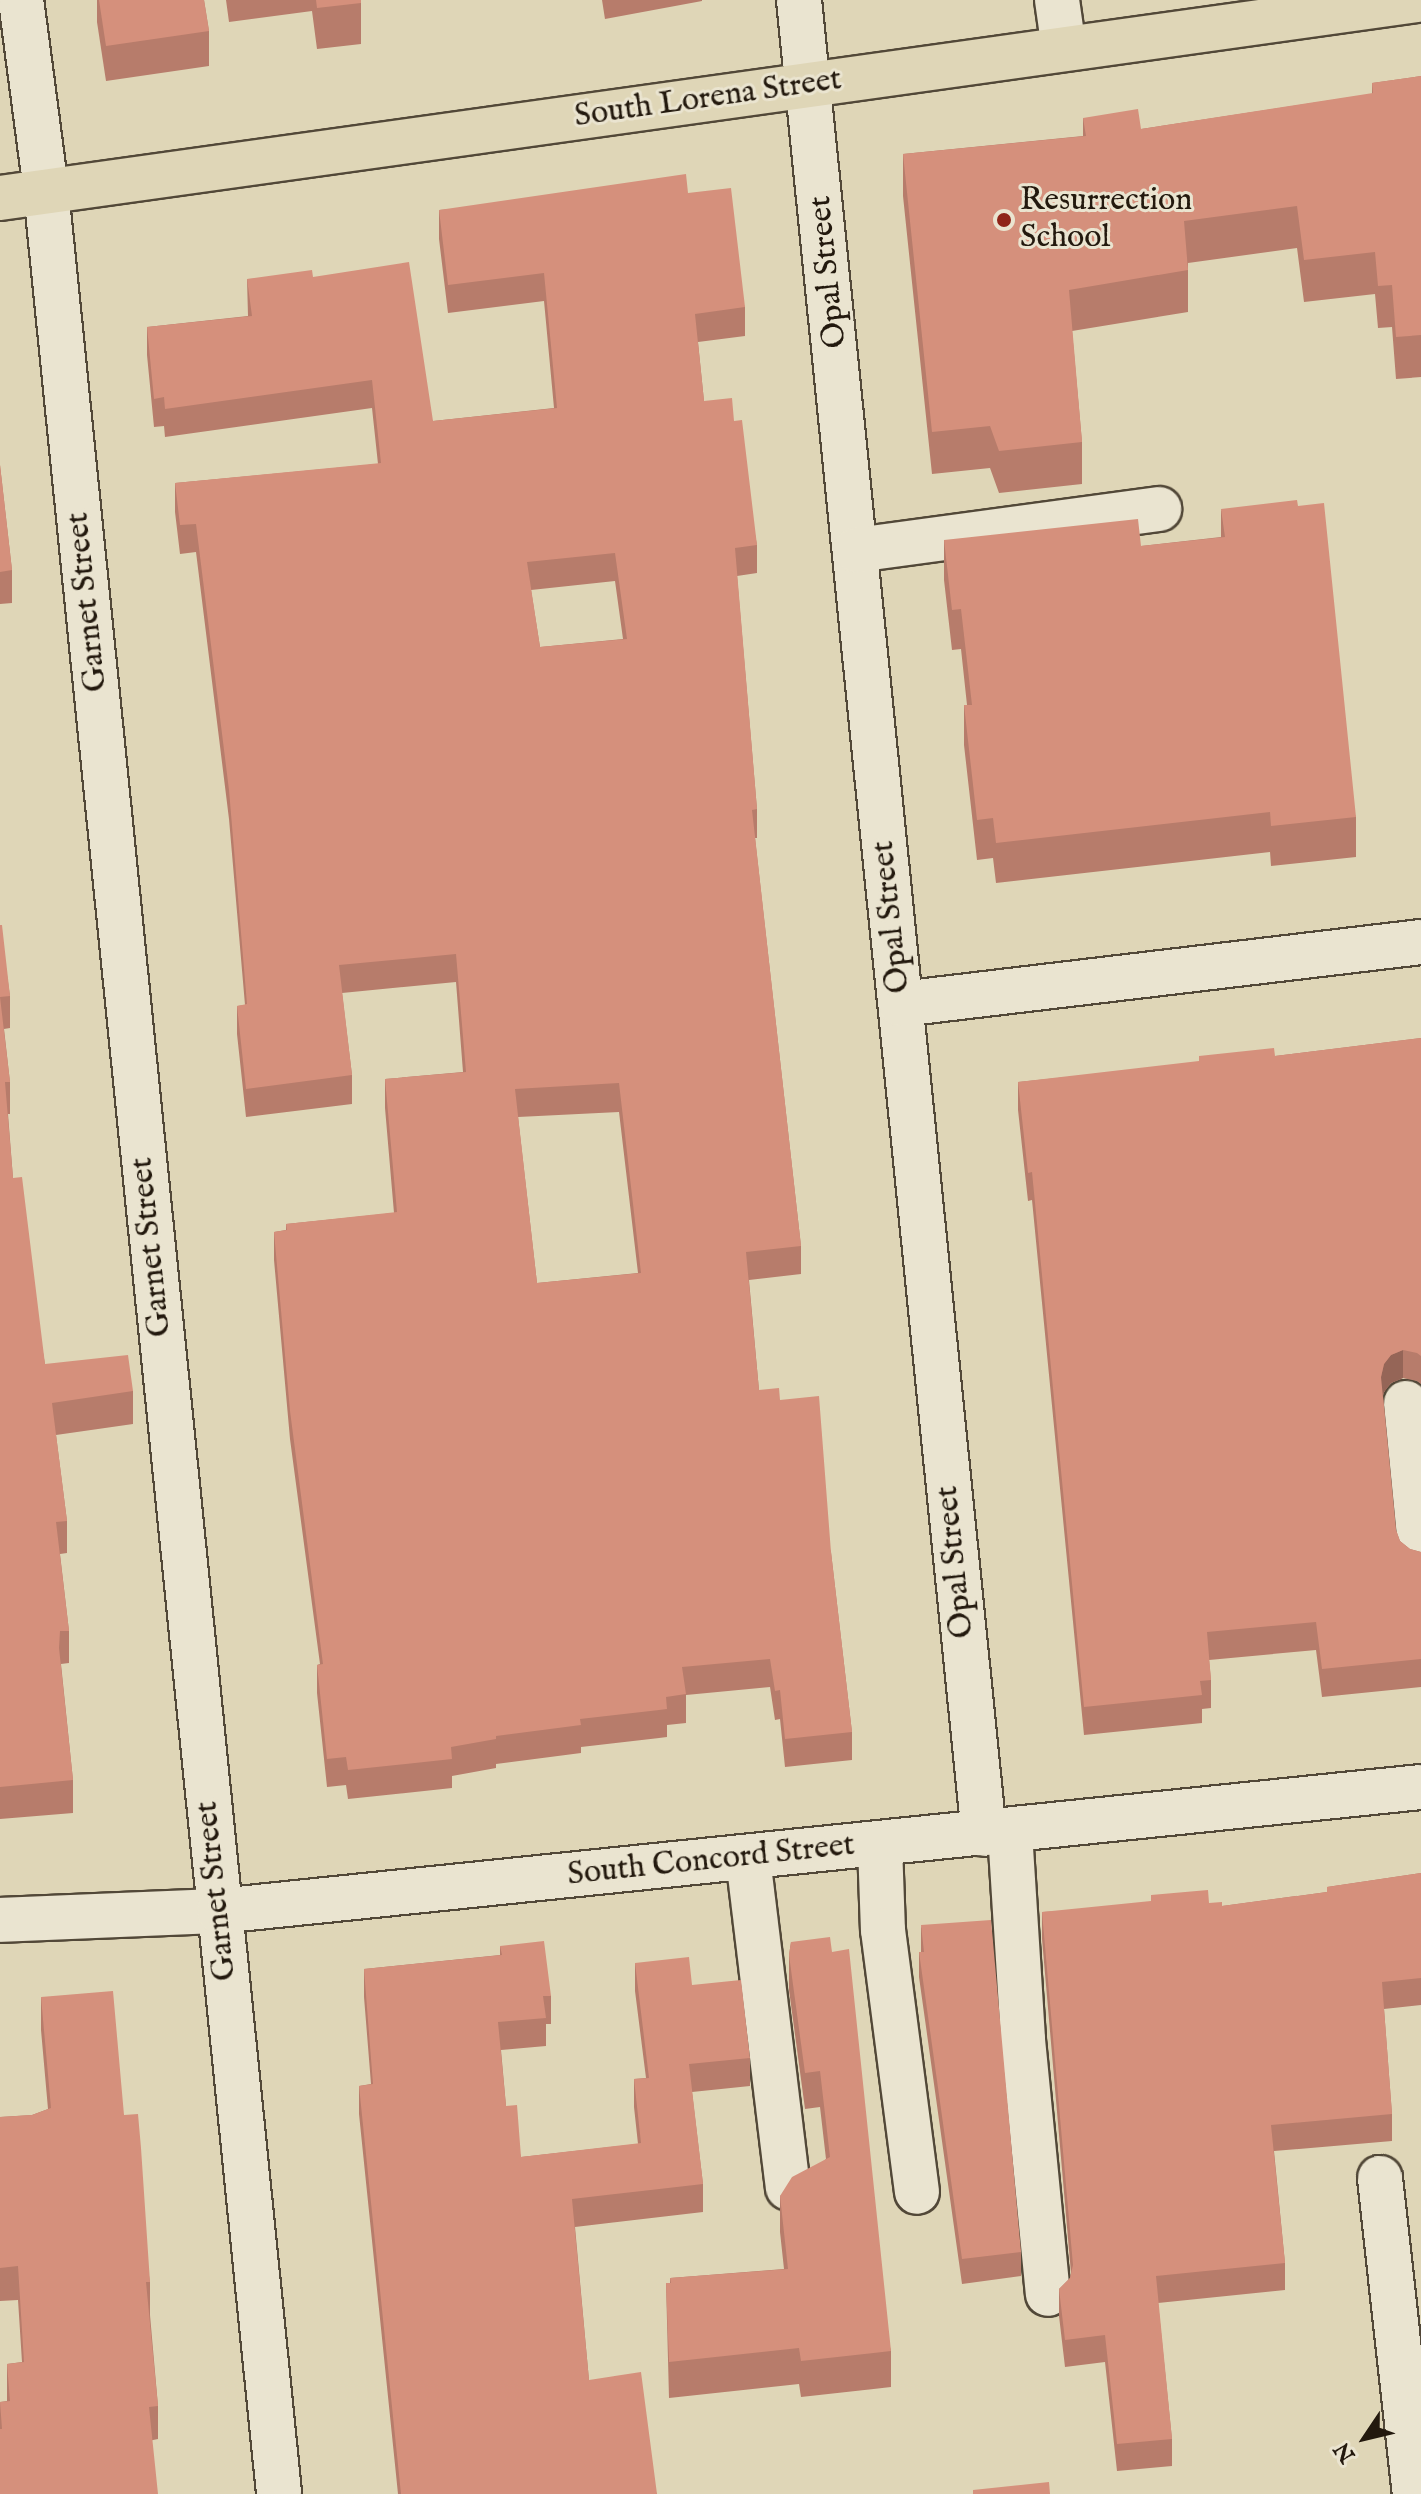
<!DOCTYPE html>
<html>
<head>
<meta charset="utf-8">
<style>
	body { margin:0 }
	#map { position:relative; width:1421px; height:2494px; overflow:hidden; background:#dfd6b7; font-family:"IM FELL English",serif }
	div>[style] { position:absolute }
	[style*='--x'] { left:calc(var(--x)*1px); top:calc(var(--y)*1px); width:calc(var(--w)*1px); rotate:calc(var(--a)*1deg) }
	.roads { filter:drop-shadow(2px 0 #524838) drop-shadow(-2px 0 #524838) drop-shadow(0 2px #524838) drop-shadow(0 -2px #524838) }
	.minor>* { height:44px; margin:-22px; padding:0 22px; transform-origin:22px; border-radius:22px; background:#eae4d0 }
	.major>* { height:44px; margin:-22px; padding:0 22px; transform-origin:22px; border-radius:22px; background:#dfd6b7 }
	.wall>* { inset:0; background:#b77c6b }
	.shaded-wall>* { inset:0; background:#956557 }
	.building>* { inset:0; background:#d5907c }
	.dots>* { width:22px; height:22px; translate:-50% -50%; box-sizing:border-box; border:4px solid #eae4d0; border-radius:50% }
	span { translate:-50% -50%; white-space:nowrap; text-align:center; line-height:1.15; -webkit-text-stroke:6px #eae4d0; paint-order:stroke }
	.street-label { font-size:32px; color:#23190e }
	.poi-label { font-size:32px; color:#23190e }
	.left { translate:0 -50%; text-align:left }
	.north { position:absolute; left:1325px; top:2398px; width:80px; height:80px; -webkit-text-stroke:6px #eae4d0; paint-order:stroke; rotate:235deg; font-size:22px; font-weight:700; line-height:32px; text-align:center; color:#23190e }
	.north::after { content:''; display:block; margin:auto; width:28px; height:36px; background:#23190e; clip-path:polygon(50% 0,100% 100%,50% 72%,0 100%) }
</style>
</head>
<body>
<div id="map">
	<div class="roads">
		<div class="minor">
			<div style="--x:21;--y:0;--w:193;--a:82.5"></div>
			<div style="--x:46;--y:191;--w:2315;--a:84.22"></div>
			<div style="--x:799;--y:0;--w:1843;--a:84.24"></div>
			<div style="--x:1057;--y:0;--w:49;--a:81.9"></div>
			<div style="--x:856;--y:550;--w:306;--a:-7.7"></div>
			<div style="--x:901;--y:1004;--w:524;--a:-6.8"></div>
			<div style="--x:1406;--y:1403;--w:153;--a:84.4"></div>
			<div style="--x:1010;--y:1832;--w:208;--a:86.4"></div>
			<div style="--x:1023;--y:2040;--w:255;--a:84.4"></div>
			<div style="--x:880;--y:1845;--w:85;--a:88"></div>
			<div style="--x:883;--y:1930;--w:264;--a:82.6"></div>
			<div style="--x:748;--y:1858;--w:332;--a:83.1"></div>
			<div style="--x:0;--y:1920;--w:219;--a:-2.4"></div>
			<div style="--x:219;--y:1911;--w:1208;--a:-5.89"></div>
			<div style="--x:1380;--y:2178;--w:318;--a:83.7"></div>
		</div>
		<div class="major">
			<div style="--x:0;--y:198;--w:1431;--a:-7.95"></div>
		</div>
	</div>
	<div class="wall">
		<div style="clip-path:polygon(97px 0,204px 0,209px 31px,209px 66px,106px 81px,97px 22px)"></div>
		<div style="clip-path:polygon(226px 0,361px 0,361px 44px,317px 49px,312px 11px,229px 22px)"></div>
		<div style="clip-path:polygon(602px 0,702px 0,702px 1px,605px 19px)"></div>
		<div style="clip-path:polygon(1421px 76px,1421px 377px,1396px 379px,1392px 327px,1378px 328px,1375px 294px,1304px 302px,1297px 248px,1188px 263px,1188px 312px,1072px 331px,1082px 442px,1082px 484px,999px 493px,990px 468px,932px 474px,903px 196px,903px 154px,1083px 136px,1083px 118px,1141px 129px,1372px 94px,1372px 83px)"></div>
		<div style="clip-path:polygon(evenodd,688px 193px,745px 307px,745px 336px,698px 342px,704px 401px,734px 421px,757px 545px,757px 573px,737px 576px,757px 809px,757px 838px,755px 838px,801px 1246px,801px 1274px,749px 1280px,759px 1390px,780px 1400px,831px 1552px,852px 1732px,852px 1760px,785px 1767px,780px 1719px,775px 1720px,770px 1687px,686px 1695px,686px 1723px,667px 1725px,667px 1737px,581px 1747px,581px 1753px,496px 1764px,496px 1768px,452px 1776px,452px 1788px,348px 1799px,346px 1785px,327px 1787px,317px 1693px,317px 1665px,320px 1664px,290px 1439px,274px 1260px,274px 1232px,286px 1230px,286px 1224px,394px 1213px,385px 1108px,385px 1079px,463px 1072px,456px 982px,342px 993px,352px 1075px,352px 1104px,246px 1117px,237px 1034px,237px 1006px,245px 1005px,229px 819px,196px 552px,180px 554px,175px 512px,175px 483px,378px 464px,372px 408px,165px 437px,164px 426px,154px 427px,147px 355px,147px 327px,248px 316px,247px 279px,313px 277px,433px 421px,554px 408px,544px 301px,448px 313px,439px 239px,439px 210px,688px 193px,615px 581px,623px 639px,540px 647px,531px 590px,615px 581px,688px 193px,619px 1112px,638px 1273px,537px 1283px,518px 1117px,619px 1112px)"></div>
		<div style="clip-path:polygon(0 465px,12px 570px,12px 603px,0 604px)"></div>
		<div style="clip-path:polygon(1221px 509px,1356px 817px,1356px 857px,1271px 866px,1270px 852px,996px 883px,993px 858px,977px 860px,964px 745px,964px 705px,967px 705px,961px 649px,952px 650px,944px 580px,944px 540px,1141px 546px,1221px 537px)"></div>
		<div style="clip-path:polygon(0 925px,10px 996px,10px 1028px,4px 1029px,10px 1082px,10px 1114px,8px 1114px,13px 1178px,45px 1364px,133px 1391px,133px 1424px,56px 1435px,67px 1521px,67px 1553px,60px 1554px,69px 1631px,69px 1663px,61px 1664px,73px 1780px,73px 1813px,0 1819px)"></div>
		<div style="clip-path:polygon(1421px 1038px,1421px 1384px,1417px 1381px,1403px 1378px,1391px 1383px,1384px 1392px,1383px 1395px,1396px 1530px,1400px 1541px,1410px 1549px,1421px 1552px,1421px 1687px,1322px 1697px,1316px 1650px,1209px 1660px,1211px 1680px,1211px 1708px,1202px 1709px,1202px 1723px,1084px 1735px,1032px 1200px,1028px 1201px,1018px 1110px,1018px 1082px,1275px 1056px)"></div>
		<div style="clip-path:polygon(1421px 1873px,1421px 2005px,1384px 2009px,1392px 2114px,1392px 2141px,1274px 2151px,1285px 2263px,1285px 2290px,1158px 2303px,1172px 2439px,1172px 2466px,1117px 2471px,1105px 2362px,1065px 2367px,1059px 2316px,1059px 2289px,1070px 2278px,1071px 2273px,1042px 1939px,1042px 1912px,1209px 1903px,1222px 1906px,1327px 1892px,1327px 1887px)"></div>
		<div style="clip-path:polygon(921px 1925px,1021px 2252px,1021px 2276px,962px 2284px,919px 1977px,919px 1952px,921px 1952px)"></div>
		<div style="clip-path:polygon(791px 1942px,891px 2351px,891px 2387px,801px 2397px,799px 2384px,669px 2398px,666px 2283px,670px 2283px,670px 2278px,784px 2269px,780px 2232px,780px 2196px,826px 2159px,820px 2107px,805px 2109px,789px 1990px,789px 1955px)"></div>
		<div style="clip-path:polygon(500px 1946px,551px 1996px,551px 2024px,546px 2024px,546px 2046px,501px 2050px,506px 2106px,521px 2157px,638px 2144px,634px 2107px,634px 2079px,646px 2078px,635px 1991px,635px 1963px,692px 1985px,750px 2058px,750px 2086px,692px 2092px,703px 2184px,703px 2212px,575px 2227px,589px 2380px,657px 2494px,398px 2494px,359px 2114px,359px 2086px,371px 2084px,364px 1997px,364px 1969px,500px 1955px)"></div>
		<div style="clip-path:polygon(41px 1997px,124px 2115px,150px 2282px,150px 2315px,158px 2406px,158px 2439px,153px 2440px,0 2494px,0 2402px,7px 2401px,7px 2364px,22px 2362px,18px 2300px,0 2301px,0 2117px,32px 2115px,48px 2109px,41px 2030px)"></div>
	</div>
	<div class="shaded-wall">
		<div style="clip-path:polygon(1403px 1350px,1403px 1378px,1391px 1383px,1384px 1392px,1381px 1405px,1381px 1377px,1384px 1364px,1391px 1355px)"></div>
	</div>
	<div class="building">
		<div style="clip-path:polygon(99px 0,204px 0,209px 31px,106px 46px)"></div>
		<div style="clip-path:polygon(316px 0,361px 0,361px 3px,317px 8px)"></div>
		<div style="clip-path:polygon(1421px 76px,1421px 335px,1396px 337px,1392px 285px,1378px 286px,1375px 252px,1304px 260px,1297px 206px,1184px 221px,1188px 270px,1069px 290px,1082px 442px,999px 451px,990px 426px,932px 432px,903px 154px,1086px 136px,1083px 118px,1138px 109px,1141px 129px,1373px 93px,1372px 83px)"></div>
		<div style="clip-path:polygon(evenodd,686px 174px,688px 193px,731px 188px,745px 307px,695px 314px,704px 401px,732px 398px,734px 421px,742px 420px,757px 545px,735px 548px,757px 809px,752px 810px,801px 1246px,746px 1252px,759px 1390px,779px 1388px,780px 1400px,819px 1396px,831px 1552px,852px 1732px,785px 1739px,780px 1690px,775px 1691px,770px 1659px,682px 1667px,686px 1694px,666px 1697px,667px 1709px,580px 1719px,581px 1725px,496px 1736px,496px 1739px,451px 1747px,452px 1759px,348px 1770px,346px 1757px,327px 1759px,317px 1665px,323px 1664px,290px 1411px,274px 1232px,287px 1230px,286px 1224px,397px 1212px,385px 1079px,466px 1072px,456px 954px,339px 965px,352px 1075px,246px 1089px,237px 1006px,247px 1004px,229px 790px,196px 524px,180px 525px,175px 483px,381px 463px,372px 380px,165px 409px,164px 397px,154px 399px,147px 327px,252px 316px,247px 279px,312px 270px,313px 277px,409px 262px,433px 421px,557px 408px,544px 273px,448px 285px,439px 210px,686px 174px,615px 553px,627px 639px,540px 647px,527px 562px,615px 553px,686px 174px,619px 1083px,641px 1273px,537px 1283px,515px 1089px,619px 1083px)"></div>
		<div style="clip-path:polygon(0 465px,12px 570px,0 572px)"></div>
		<div style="clip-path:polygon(1297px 500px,1298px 506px,1324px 503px,1356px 817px,1271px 826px,1270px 812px,996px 843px,993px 818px,977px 820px,964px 705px,972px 705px,961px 609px,952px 610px,944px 540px,1138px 519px,1141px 546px,1225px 537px,1221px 509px)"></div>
		<div style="clip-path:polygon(0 925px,2px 925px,10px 996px,0 997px,10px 1082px,5px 1082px,13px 1178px,22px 1177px,45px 1364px,128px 1355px,133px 1391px,52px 1403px,67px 1521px,56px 1522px,69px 1631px,60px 1631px,59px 1648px,73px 1780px,0 1787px)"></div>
		<div style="clip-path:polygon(1421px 1038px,1421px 1356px,1417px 1353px,1403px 1350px,1391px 1355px,1384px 1364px,1381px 1377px,1396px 1530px,1400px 1541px,1410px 1549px,1421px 1552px,1421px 1659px,1322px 1669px,1316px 1622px,1207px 1632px,1211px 1680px,1200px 1681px,1202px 1695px,1084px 1707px,1032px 1172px,1028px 1173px,1018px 1082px,1199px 1061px,1199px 1056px,1274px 1048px,1275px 1056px)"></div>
		<div style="clip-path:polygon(1421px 1873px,1421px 1978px,1382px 1982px,1392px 2114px,1271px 2125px,1285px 2263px,1156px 2276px,1172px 2439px,1117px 2444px,1105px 2335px,1065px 2340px,1059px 2289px,1070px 2278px,1073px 2265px,1042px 1912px,1151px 1901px,1151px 1895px,1208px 1890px,1209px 1903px,1222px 1902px,1222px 1906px,1327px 1892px,1327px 1887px)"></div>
		<div style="clip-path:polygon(991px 1920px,1021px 2252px,962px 2259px,919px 1952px,924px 1952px,921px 1925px)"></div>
		<div style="clip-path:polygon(830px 1937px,832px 1952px,849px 1949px,891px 2351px,801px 2361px,799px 2348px,669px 2362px,666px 2283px,671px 2283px,670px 2278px,788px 2269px,780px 2196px,792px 2177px,830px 2157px,820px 2071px,805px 2073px,789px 1955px,791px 1942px)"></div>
		<div style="clip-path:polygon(544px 1941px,551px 1996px,543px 1996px,546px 2018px,498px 2022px,506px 2106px,517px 2105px,521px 2157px,641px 2143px,634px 2079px,649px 2078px,635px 1963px,689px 1957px,692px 1985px,741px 1980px,750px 2058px,689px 2064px,703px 2184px,572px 2199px,589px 2380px,641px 2372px,657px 2494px,401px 2494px,359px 2086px,373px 2084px,364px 1969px,502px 1955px,500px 1946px)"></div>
		<div style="clip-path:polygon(113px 1991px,124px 2115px,138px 2114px,141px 2148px,150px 2282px,146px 2282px,158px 2406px,149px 2407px,158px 2494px,0 2494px,0 2429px,2px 2429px,0 2402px,10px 2401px,7px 2364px,24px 2362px,18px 2266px,0 2268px,0 2117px,32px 2115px,51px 2108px,41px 1997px)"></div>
		<div style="clip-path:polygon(1049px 2482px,1050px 2494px,973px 2494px,973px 2490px)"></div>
	</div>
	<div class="dots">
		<div style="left:1004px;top:220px;background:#8f2418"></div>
	</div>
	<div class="street-label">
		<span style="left:708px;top:99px;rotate:-8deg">South Lorena Street</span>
		<span style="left:829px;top:272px;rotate:-96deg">Opal Street</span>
		<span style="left:88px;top:602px;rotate:-96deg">Garnet Street</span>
		<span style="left:892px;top:917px;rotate:-96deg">Opal Street</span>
		<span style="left:152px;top:1247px;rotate:-96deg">Garnet Street</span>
		<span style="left:956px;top:1562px;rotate:-96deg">Opal Street</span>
		<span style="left:711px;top:1861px;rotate:-6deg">South Concord Street</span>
		<span style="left:217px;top:1891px;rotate:-96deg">Garnet Street</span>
	</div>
	<div class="poi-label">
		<span class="left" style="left:1020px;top:220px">Resurrection<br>School</span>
	</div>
	<div class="north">N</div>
</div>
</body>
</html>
